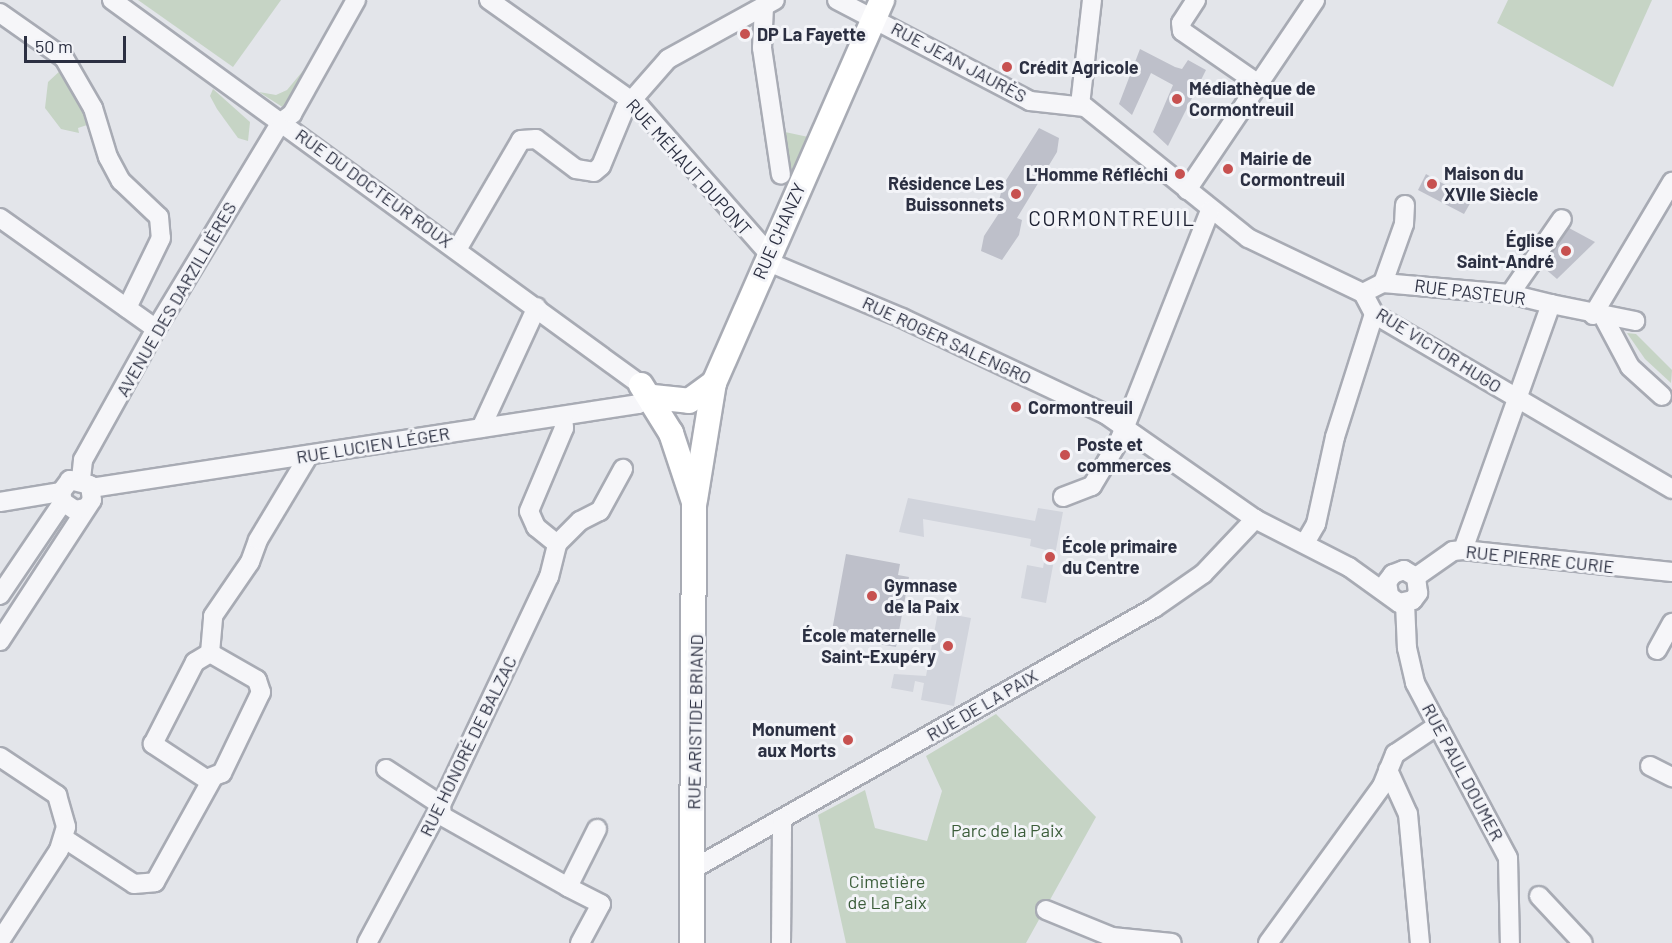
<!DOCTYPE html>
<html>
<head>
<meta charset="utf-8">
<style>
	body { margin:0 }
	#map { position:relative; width:1672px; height:943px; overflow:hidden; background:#e3e5ea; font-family:Barlow,sans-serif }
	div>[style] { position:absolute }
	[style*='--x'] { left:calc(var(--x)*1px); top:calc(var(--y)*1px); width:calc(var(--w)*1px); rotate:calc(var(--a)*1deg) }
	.built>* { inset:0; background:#d1d4dc }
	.green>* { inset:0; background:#c6d4c5 }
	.building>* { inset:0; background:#bec0ca }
	.roads { filter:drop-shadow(2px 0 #a8abb4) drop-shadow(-2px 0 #a8abb4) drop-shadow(0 2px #a8abb4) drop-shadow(0 -2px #a8abb4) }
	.minor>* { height:18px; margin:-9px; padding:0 9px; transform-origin:9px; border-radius:9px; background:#f6f6f9 }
	.major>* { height:24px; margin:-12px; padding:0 12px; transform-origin:12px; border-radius:12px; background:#fff }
	.dots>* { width:16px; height:16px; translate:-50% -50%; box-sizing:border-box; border:3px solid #f3f4f8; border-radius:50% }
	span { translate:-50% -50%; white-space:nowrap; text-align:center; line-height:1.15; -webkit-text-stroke:6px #f3f4f8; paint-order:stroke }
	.poi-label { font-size:18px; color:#2c3042; font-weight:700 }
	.left { translate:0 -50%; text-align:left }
	.right { translate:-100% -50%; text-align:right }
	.street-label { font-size:18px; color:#2c3042 }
	.park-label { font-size:18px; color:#3b5d3a }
	.quarter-label { font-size:21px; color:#1e2233; letter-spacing:1.5px }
	.scale { position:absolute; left:24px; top:36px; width:102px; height:27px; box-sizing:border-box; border:3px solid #2c3042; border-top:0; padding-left:8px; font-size:18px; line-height:21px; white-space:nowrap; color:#2c3042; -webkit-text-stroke:4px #f3f4f8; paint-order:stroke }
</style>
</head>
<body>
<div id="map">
	<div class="built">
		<div style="clip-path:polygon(908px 498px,1035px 521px,1038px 508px,1063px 512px,1046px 603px,1021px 598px,1027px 565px,1043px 568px,1046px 550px,1030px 546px,1031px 539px,923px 519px,924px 537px,899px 532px)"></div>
		<div style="clip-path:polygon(938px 612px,971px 618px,954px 706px,921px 700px,924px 683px,915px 681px,913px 692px,891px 688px,894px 674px,926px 676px)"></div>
	</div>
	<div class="green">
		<div style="clip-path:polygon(138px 0,281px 0,233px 67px)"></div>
		<div style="clip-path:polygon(1508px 0,1652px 0,1613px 87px,1497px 23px)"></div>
		<div style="clip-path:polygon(312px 60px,294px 100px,284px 108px,259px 92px,276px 95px,287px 90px)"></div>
		<div style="clip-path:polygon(62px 69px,70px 75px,86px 116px,87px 125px,78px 128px,79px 133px,61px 129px,45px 108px,48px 82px)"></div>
		<div style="clip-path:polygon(213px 89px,250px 122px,248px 141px,238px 138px,217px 109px,210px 96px)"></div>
		<div style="clip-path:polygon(785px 132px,813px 138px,796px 176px,789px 173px)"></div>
		<div style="clip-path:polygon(1627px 333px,1636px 334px,1672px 370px,1671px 383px,1645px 359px)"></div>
		<div style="clip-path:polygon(996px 714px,1096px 817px,1026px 943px,846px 943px,818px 815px,865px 790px,875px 828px,927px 841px,942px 791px,926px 756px)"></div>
	</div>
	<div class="building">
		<div style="clip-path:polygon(1140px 49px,1175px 67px,1182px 69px,1188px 60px,1206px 70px,1168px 146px,1153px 132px,1173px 85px,1151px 73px,1132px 115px,1119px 104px)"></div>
		<div style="clip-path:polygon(1039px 128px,1059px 138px,1057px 152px,1017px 218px,1022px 220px,1019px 235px,1002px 260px,981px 251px,984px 236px,1001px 210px,997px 208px,1003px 185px)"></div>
		<div style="clip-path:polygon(1426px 174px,1472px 200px,1464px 214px,1418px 190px)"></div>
		<div style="clip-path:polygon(1569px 228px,1595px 242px,1557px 279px,1543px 267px)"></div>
		<div style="clip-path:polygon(846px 554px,900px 564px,898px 575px,909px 577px,896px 647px,831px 636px)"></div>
	</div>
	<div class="roads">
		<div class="minor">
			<div style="--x:112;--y:0;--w:654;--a:36.05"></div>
			<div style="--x:489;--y:0;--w:185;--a:35.3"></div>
			<div style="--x:640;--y:107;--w:196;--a:48.7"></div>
			<div style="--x:837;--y:0;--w:218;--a:27.6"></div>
			<div style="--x:1030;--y:101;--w:55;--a:6.2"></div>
			<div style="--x:1085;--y:107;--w:209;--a:38.8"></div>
			<div style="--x:1248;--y:238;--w:127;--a:25.6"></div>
			<div style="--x:1363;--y:293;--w:24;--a:62"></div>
			<div style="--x:1374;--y:314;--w:346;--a:30.4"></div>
			<div style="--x:1196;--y:0;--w:27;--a:123"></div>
			<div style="--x:1181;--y:23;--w:8;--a:83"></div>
			<div style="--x:1182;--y:31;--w:95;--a:34.7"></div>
			<div style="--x:764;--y:7;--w:41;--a:92.8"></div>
			<div style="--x:762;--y:48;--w:128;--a:81.5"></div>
			<div style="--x:0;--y:13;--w:78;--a:35.1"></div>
			<div style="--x:64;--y:58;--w:58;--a:59.9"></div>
			<div style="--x:93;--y:108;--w:51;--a:73"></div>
			<div style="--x:108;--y:157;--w:27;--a:62"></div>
			<div style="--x:121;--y:181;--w:52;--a:43.5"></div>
			<div style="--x:159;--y:217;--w:21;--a:85"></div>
			<div style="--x:161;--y:238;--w:78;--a:115.9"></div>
			<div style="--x:1080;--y:105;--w:106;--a:-83.5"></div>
			<div style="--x:1187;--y:190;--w:229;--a:-56"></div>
			<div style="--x:0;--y:218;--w:191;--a:35.4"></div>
			<div style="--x:458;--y:248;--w:125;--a:-59.7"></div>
			<div style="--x:521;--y:140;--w:15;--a:-4"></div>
			<div style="--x:536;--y:139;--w:50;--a:36.9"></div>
			<div style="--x:576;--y:169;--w:18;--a:9"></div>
			<div style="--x:594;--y:172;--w:9;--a:-41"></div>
			<div style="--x:601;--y:166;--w:63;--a:-67.5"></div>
			<div style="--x:625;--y:108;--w:65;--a:-48.7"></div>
			<div style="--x:668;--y:59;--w:122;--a:-28.9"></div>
			<div style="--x:766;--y:261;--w:147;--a:22.7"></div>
			<div style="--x:902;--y:318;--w:225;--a:25.3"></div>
			<div style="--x:1105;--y:414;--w:183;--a:35"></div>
			<div style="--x:1255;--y:519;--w:106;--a:27.1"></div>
			<div style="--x:1349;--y:567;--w:62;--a:35.8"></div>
			<div style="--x:1399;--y:603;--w:14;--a:-12"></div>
			<div style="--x:1413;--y:600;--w:9;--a:-54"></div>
			<div style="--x:1418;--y:593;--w:16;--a:-97"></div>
			<div style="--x:1416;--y:577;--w:14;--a:-150"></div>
			<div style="--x:1404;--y:570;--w:12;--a:160"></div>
			<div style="--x:1393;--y:574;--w:10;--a:127"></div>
			<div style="--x:1387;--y:582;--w:13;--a:81"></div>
			<div style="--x:1383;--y:283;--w:63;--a:-70.4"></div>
			<div style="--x:1404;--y:224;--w:19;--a:-87"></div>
			<div style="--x:1363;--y:293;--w:22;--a:-27"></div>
			<div style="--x:1383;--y:283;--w:127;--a:5"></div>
			<div style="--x:1510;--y:294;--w:42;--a:13.7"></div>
			<div style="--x:1551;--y:304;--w:261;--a:109.7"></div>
			<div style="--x:1510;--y:294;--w:91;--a:-55.3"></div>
			<div style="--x:1551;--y:304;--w:86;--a:11.4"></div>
			<div style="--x:1593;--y:315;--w:155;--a:-59.3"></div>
			<div style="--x:1604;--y:318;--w:55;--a:62"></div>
			<div style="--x:1630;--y:367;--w:43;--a:42.2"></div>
			<div style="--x:481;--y:428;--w:133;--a:-65.2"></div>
			<div style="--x:81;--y:479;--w:19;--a:-84"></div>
			<div style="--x:83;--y:460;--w:150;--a:-60.9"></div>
			<div style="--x:156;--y:329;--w:242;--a:-58.9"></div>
			<div style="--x:281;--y:122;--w:14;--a:-36"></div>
			<div style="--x:292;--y:114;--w:131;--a:-60.7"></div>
			<div style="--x:91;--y:488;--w:553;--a:-8.73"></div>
			<div style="--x:638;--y:404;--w:17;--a:-25"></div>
			<div style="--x:1063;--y:497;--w:31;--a:-21"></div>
			<div style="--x:1092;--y:486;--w:55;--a:-59.2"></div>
			<div style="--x:1120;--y:439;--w:245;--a:-68.5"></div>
			<div style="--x:0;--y:502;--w:62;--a:-9.3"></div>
			<div style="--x:1305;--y:543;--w:22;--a:-60"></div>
			<div style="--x:1316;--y:524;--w:89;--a:-77.7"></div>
			<div style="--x:1335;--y:437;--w:129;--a:-72.4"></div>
			<div style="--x:557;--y:544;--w:27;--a:-141"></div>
			<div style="--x:536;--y:527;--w:17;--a:-114"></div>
			<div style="--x:529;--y:511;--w:90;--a:-67.1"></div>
			<div style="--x:564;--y:428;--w:12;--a:-95"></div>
			<div style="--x:1416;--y:577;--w:45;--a:-35.1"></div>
			<div style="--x:1453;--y:551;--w:10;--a:-6"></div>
			<div style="--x:1463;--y:550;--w:210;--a:6"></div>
			<div style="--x:0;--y:595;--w:112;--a:-55.9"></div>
			<div style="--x:1405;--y:603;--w:45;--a:87.5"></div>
			<div style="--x:1407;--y:648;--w:36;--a:77"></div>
			<div style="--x:1415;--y:683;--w:198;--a:62"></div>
			<div style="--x:1508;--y:858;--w:85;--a:88.7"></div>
			<div style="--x:0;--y:641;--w:168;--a:-56.9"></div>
			<div style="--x:92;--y:500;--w:15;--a:-98"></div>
			<div style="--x:90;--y:485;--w:21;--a:-166"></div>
			<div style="--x:70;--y:480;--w:15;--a:127"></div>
			<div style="--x:61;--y:492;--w:10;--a:79"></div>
			<div style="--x:63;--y:502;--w:14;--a:34"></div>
			<div style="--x:75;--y:510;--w:10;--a:-11"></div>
			<div style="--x:1657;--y:650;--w:31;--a:-61"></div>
			<div style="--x:210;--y:653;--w:54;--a:29.9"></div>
			<div style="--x:257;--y:680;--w:13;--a:72"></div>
			<div style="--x:261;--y:692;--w:90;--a:115.7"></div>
			<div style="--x:222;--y:773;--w:17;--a:159"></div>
			<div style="--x:206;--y:779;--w:64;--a:-146.6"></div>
			<div style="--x:153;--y:744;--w:92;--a:-62.9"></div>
			<div style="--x:195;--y:662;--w:17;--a:-31"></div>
			<div style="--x:210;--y:653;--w:37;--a:-85"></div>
			<div style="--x:213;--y:616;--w:65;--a:-55.6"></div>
			<div style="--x:250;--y:562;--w:23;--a:-70"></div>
			<div style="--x:258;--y:540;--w:99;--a:-59"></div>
			<div style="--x:0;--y:757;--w:69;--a:33.7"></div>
			<div style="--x:57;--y:795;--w:33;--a:74"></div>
			<div style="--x:66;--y:827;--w:24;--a:107"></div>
			<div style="--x:59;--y:850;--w:108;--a:123"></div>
			<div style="--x:1650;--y:766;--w:25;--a:27"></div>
			<div style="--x:386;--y:769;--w:66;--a:33.2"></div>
			<div style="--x:441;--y:805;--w:11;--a:85"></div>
			<div style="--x:442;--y:816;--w:145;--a:29.4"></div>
			<div style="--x:1388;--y:770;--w:48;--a:65.6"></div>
			<div style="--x:1408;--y:814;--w:130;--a:84.7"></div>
			<div style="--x:65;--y:839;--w:82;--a:33.1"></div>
			<div style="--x:134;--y:884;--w:21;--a:-5"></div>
			<div style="--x:155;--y:882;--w:118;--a:-61"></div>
			<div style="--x:693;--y:869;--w:530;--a:-29.52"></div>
			<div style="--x:1154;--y:608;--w:60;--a:-34.8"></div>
			<div style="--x:1203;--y:574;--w:76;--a:-46.6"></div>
			<div style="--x:1539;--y:896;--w:64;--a:46.9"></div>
			<div style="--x:1046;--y:910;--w:71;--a:22.2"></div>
			<div style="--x:1112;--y:937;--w:60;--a:5.7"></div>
			<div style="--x:367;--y:943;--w:157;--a:-61.8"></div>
			<div style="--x:441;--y:805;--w:252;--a:-64.7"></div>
			<div style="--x:549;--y:577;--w:34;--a:-76"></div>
			<div style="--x:557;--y:544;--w:33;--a:-45"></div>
			<div style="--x:580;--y:521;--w:22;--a:-27"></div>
			<div style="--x:600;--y:511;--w:48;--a:-61.3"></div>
			<div style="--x:580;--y:943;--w:44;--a:-61.7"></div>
			<div style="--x:601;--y:904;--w:37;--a:-153"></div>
			<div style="--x:568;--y:887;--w:65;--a:-63.4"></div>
			<div style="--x:781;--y:943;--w:124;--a:-89.5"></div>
			<div style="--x:1268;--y:943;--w:194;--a:-54"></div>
			<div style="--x:1382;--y:786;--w:35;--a:-68"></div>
			<div style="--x:1395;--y:754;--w:52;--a:-34"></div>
		</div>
		<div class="major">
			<div style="--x:641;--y:385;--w:57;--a:58"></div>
			<div style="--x:671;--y:433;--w:73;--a:71.6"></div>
			<div style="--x:694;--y:502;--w:441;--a:90.3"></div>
			<div style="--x:653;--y:397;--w:36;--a:6"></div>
			<div style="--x:689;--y:401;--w:31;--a:-36"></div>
			<div style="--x:714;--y:383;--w:418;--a:-66.3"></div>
			<div style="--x:695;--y:500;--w:119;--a:-80.8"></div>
		</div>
	</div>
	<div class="dots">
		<div style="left:745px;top:34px;background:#c75150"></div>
		<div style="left:1007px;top:67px;background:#c75150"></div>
		<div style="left:1177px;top:99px;background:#c75150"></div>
		<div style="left:1228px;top:169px;background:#c75150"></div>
		<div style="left:1180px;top:174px;background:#c75150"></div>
		<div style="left:1432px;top:184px;background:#c75150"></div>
		<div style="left:1016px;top:194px;background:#c75150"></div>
		<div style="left:1566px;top:251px;background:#c75150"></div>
		<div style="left:1016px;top:407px;background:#c75150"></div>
		<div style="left:1065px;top:455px;background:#c75150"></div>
		<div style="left:1050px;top:557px;background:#c75150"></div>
		<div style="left:872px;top:596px;background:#c75150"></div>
		<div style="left:948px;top:646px;background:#c75150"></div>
		<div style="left:848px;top:740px;background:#c75150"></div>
	</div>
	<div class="poi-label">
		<span class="left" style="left:757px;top:34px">DP La Fayette</span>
		<span class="left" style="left:1019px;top:67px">Crédit Agricole</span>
		<span class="left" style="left:1189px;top:99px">Médiathèque de<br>Cormontreuil</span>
		<span class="left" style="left:1240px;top:169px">Mairie de<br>Cormontreuil</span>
		<span class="right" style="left:1168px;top:174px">L'Homme Réfléchi</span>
		<span class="left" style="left:1444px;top:184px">Maison du<br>XVIIe Siècle</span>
		<span class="right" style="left:1004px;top:194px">Résidence Les<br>Buissonnets</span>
		<span class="right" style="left:1554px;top:251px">Église<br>Saint-André</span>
		<span class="left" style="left:1028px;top:407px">Cormontreuil</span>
		<span class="left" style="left:1077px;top:455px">Poste et<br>commerces</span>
		<span class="left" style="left:1062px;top:557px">École primaire<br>du Centre</span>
		<span class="left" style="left:884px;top:596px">Gymnase<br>de la Paix</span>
		<span class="right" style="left:936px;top:646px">École maternelle<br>Saint-Exupéry</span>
		<span class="right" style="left:836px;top:740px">Monument<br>aux Morts</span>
	</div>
	<div class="street-label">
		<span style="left:959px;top:62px;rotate:28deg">RUE JEAN JAURÈS</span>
		<span style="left:689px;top:167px;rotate:48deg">RUE MÉHAUT DUPONT</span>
		<span style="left:374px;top:188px;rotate:36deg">RUE DU DOCTEUR ROUX</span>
		<span style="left:779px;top:231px;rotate:-66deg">RUE CHANZY</span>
		<span style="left:1470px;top:292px;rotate:7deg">RUE PASTEUR</span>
		<span style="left:176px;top:299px;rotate:-60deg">AVENUE DES DARZILLIÈRES</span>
		<span style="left:947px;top:340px;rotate:25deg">RUE ROGER SALENGRO</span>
		<span style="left:1439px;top:350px;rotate:32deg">RUE VICTOR HUGO</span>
		<span style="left:373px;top:445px;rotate:-9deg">RUE LUCIEN LÉGER</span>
		<span style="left:1540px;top:559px;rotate:6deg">RUE PIERRE CURIE</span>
		<span style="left:982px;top:705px;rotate:-30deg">RUE DE LA PAIX</span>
		<span style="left:695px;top:722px;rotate:-89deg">RUE ARISTIDE BRIAND</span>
		<span style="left:468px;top:746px;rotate:-64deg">RUE HONORÉ DE BALZAC</span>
		<span style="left:1463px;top:772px;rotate:62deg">RUE PAUL DOUMER</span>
	</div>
	<div class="park-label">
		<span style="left:1007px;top:830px">Parc de la Paix</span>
		<span style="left:887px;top:892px">Cimetière<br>de La Paix</span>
	</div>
	<div class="quarter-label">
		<span style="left:1112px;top:218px">CORMONTREUIL</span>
	</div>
	<div class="scale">50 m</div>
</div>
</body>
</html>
